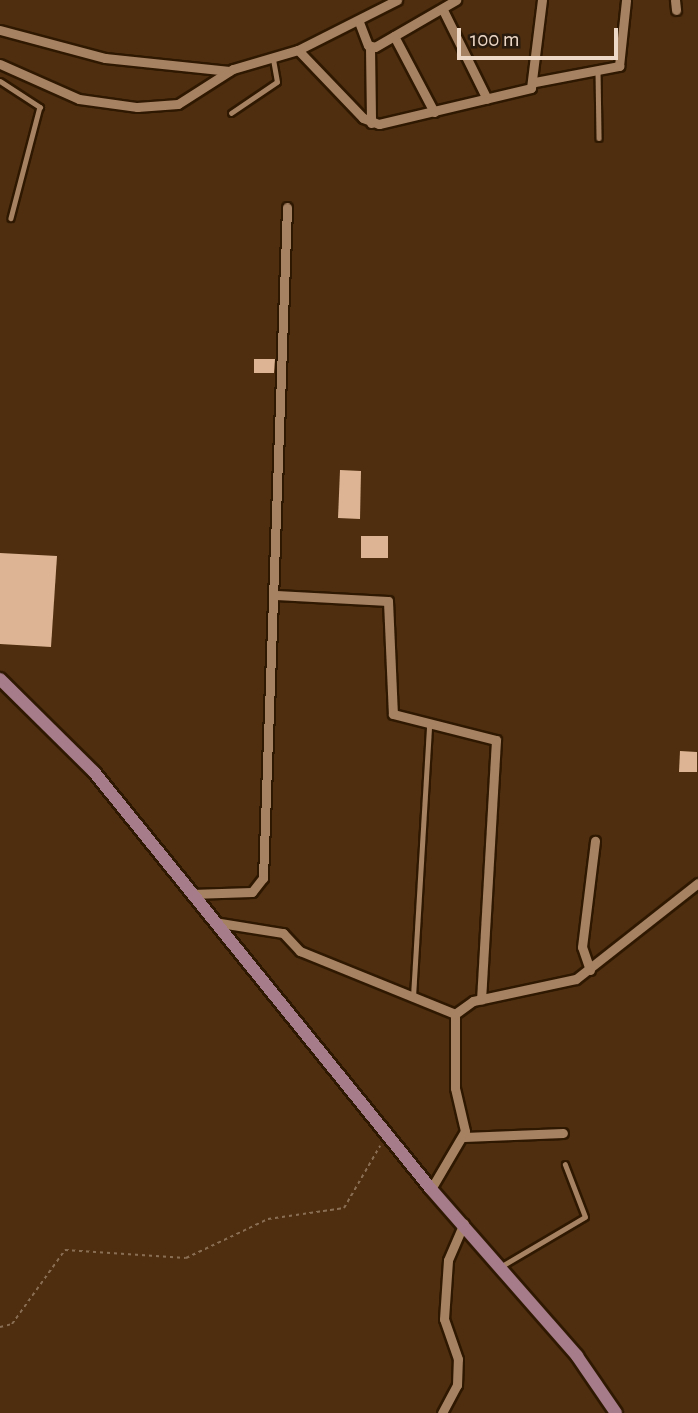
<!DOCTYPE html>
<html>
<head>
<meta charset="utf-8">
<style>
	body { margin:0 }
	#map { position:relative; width:698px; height:1413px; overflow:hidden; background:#4e2e0f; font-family:"Alegreya Sans",sans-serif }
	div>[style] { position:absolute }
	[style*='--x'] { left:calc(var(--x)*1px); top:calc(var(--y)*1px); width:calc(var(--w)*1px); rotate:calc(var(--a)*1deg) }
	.building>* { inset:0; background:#ddb594 }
	.path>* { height:2px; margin-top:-1px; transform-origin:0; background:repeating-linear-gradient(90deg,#8a6e54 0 3.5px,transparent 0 7px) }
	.roads { filter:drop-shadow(2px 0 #2f1801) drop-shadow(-2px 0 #2f1801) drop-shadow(0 2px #2f1801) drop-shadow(0 -2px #2f1801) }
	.lane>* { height:4.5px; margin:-2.25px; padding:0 2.25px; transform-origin:2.25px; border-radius:2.25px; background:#a78262 }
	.street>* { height:9px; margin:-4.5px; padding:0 4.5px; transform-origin:4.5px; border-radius:4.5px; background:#a78262 }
	.secondary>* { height:12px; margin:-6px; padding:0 6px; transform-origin:6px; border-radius:6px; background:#a67c8a }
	span { translate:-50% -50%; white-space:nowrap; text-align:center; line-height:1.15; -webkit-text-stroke:7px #291b0e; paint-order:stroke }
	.scale { position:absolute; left:457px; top:28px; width:161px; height:32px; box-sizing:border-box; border:4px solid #edd8c7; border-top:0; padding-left:9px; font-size:21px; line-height:24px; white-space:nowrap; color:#edd8c7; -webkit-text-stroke:5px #291b0e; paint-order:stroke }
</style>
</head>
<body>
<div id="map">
	<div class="building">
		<div style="clip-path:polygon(254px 359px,275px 359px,274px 373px,254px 373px)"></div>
		<div style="clip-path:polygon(340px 470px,361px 471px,360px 519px,338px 518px)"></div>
		<div style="clip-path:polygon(361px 536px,388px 536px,388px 558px,361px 558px)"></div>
		<div style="clip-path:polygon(0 553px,57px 556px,51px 647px,0 644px)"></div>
		<div style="clip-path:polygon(680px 751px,697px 752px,697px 772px,679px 772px)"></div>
	</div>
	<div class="path">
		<div style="--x:0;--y:1327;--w:12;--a:-14"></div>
		<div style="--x:12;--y:1324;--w:91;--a:-54.4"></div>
		<div style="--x:65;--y:1250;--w:121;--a:3.8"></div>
		<div style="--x:186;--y:1258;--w:91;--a:-25.4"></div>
		<div style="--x:268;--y:1219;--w:77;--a:-8.2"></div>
		<div style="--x:344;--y:1208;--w:72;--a:-59.9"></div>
	</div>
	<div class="roads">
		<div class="lane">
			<div style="--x:598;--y:71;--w:67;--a:89.1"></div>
			<div style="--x:0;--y:81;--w:48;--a:33"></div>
			<div style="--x:40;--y:107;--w:115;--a:104.6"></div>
			<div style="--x:231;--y:113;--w:55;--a:-34"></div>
			<div style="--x:277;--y:82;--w:23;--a:-100"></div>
			<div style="--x:413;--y:997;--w:273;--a:-86.6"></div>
			<div style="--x:502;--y:1266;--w:96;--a:-30.6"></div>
			<div style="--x:585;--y:1217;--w:56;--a:-111"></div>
		</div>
		<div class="street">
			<div style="--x:675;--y:0;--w:10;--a:84"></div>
			<div style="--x:443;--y:10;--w:99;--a:63.7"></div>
			<div style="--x:359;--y:22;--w:25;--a:69"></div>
			<div style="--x:368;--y:45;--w:7;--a:16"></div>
			<div style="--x:375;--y:47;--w:94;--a:-30.1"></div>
			<div style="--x:0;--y:30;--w:109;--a:14.9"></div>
			<div style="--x:105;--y:58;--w:125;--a:6"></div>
			<div style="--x:394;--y:36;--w:86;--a:62.2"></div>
			<div style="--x:370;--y:47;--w:76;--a:89.2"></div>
			<div style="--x:298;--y:50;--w:94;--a:46.3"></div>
			<div style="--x:363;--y:118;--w:17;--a:21"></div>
			<div style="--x:379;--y:124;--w:156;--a:-13.3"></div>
			<div style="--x:531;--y:88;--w:89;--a:-82.9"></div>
			<div style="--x:0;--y:64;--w:86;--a:23.9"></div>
			<div style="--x:79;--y:99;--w:59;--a:7.9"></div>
			<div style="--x:137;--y:107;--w:41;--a:-4.2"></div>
			<div style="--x:178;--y:104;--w:65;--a:-32.5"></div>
			<div style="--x:233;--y:69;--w:68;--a:-16.3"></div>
			<div style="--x:298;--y:50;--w:111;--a:-26.8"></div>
			<div style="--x:535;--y:82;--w:86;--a:-10.8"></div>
			<div style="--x:619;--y:66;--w:66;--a:-83.9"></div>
			<div style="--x:276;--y:595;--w:112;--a:3.1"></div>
			<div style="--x:388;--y:601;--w:113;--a:87.5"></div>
			<div style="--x:393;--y:714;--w:106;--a:14.2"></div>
			<div style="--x:496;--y:740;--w:260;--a:93.3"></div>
			<div style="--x:191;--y:894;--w:61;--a:-1.9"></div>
			<div style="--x:252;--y:892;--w:18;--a:-52"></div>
			<div style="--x:263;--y:878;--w:671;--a:-87.95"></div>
			<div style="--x:214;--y:922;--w:70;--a:9.1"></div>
			<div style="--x:283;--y:933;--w:25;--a:47"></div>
			<div style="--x:300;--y:951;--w:167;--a:22.1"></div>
			<div style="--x:590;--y:970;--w:24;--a:-109"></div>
			<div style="--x:582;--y:947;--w:107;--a:-83"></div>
			<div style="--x:464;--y:1137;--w:99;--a:-2.3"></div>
			<div style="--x:431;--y:1189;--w:67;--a:-59.6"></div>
			<div style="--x:465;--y:1131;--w:44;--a:-103.1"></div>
			<div style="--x:455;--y:1088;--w:74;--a:-90"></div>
			<div style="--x:455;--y:1014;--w:22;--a:-36"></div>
			<div style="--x:473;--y:1001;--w:105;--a:-12.1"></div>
			<div style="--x:576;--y:979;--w:155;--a:-38.2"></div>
			<div style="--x:442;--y:1413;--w:32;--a:-62"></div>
			<div style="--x:457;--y:1385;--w:26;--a:-88"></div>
			<div style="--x:458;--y:1359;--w:42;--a:-109.3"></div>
			<div style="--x:444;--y:1319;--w:59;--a:-86.1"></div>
			<div style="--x:448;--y:1260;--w:40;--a:-66.6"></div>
		</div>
		<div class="secondary">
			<div style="--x:0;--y:679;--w:132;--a:44.7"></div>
			<div style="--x:94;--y:772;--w:536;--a:51.06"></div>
			<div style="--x:431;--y:1189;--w:222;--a:48.8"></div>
			<div style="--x:577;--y:1356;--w:69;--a:55.6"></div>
		</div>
	</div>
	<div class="scale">100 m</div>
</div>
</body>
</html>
